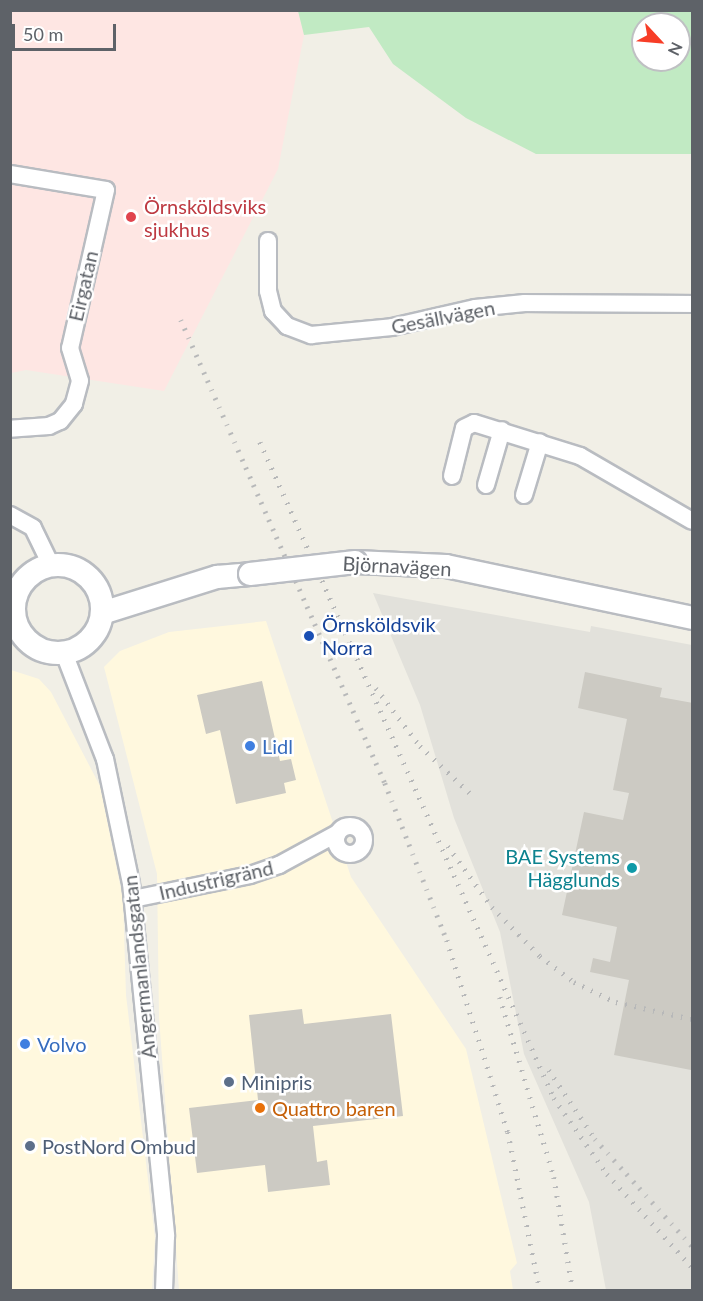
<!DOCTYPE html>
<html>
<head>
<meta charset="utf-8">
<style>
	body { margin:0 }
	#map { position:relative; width:703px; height:1301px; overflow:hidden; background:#f1efe6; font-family:Lato,sans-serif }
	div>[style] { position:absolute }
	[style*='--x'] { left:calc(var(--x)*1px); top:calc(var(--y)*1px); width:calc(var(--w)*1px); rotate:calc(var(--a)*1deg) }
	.commercial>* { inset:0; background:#fff8de }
	.industrial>* { inset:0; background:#e2e1db }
	.medical>* { inset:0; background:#fee6e3 }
	.green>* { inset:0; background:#c1eac3 }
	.building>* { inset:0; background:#cccac3 }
	.roads { filter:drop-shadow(2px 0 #b9bcc1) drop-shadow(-2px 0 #b9bcc1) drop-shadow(0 2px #b9bcc1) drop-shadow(0 -2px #b9bcc1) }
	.minor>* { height:16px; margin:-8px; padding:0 8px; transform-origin:8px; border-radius:8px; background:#fff }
	.minor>.ring { margin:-8px; padding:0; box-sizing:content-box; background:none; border:16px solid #fff; border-radius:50% }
	.secondary>* { height:22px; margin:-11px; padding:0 11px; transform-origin:11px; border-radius:11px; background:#fff }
	.secondary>.ring { margin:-11px; padding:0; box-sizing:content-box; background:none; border:22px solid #fff; border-radius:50% }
	.rail>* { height:4.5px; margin-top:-2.25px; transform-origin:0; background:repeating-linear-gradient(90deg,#b7b8b9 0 1.5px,transparent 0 9.5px) }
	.bridges { filter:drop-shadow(2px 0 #babdc3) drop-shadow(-2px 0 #babdc3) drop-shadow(0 2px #babdc3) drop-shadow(0 -2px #babdc3) }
	.secondary-bridge>* { height:22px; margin:-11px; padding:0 11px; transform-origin:11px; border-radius:11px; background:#fff }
	.dots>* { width:16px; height:16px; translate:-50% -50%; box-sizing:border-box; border:3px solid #fff; border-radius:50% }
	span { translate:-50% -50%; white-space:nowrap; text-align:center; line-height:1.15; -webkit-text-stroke:5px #fff; paint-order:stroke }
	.health-label { font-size:20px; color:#be3a42 }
	.left { translate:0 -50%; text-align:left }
	.street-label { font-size:20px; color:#5e6268 }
	.transit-label { font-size:20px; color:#164399 }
	.shop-label { font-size:20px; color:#366cbe }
	.culture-label { font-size:20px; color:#0d838f }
	.right { translate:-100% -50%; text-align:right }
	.service-label { font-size:20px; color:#4e5e75 }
	.food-label { font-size:20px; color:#c56008 }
	.frame { position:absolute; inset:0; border:12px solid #5e6268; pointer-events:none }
	.north { position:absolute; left:631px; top:12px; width:60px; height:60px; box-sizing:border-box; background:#fff; border:2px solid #bfc0c3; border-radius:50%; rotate:116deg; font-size:16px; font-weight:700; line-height:24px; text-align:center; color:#5e6268 }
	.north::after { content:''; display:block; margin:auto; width:21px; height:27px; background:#f73d27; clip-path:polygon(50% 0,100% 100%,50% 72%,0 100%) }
	.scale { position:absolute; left:12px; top:24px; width:104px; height:27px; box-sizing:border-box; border:3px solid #5e6268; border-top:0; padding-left:8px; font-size:18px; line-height:21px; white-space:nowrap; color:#5e6268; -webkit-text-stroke:4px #fff; paint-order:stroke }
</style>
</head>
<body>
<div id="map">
	<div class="commercial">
		<div style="clip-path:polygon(266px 621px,351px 877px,466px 1049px,517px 1263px,510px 1271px,513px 1290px,179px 1290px,159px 1017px,157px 874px,104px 667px,120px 651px,169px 632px)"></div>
		<div style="clip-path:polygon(11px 670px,39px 679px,51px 692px,100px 786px,123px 899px,126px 995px,155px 1238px,152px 1290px,11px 1290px)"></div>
	</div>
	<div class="industrial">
		<div style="clip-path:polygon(373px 593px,590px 632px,591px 626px,692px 645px,692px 1290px,606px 1290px,589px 1202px,524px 1054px,500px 932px,454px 818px,420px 705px)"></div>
	</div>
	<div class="medical">
		<div style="clip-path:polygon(11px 11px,298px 11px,304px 35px,278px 169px,164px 391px,26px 370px,11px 373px)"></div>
	</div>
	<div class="green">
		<div style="clip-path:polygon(evenodd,298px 11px,692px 11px,692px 154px,536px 154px,466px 118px,393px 64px,369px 27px,304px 35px,298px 11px,643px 24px,679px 24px,679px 60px,643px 60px,643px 24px)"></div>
	</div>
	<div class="building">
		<div style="clip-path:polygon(585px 672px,662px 688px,660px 697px,693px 703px,691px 1070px,614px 1055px,629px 980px,590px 972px,593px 958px,610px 962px,617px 927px,562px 915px,584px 812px,623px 820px,629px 793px,613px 790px,627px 719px,578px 708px)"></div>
		<div style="clip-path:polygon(262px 681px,280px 761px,291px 759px,296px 780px,284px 783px,286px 793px,236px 804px,220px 730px,206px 734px,197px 695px)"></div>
		<div style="clip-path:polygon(302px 1009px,304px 1024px,391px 1014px,403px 1116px,313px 1126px,317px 1162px,327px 1160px,330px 1185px,268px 1192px,265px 1165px,197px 1173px,189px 1108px,258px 1100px,249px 1015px)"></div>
	</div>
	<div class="roads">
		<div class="minor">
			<div style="--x:10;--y:174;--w:97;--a:9.5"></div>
			<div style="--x:106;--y:190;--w:162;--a:102.8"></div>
			<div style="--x:70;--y:348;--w:34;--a:73"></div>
			<div style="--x:80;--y:381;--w:24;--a:105"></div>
			<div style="--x:74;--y:404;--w:22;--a:129"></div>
			<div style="--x:60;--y:421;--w:12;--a:156"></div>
			<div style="--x:49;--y:426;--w:39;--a:176"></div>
			<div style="--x:268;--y:241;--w:50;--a:90"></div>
			<div style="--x:268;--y:291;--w:21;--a:76"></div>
			<div style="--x:273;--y:311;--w:21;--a:47"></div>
			<div style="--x:287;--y:326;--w:26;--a:21"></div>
			<div style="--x:311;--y:335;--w:81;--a:-5.6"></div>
			<div style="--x:392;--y:327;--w:85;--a:-12.9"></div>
			<div style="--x:475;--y:308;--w:50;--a:-5.7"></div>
			<div style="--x:525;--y:303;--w:167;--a:0.3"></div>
			<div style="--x:452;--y:476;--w:49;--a:-76"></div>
			<div style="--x:464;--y:428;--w:11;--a:-27"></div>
			<div style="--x:474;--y:423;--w:111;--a:17.3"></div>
			<div style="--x:580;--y:456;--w:129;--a:30.1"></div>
			<div style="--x:486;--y:485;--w:57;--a:-73.8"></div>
			<div style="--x:524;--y:495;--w:55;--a:-73.2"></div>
			<div style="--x:10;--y:515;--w:26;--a:29"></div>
			<div style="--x:33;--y:528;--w:41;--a:64.1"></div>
			<div style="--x:64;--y:653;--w:114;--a:68.9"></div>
			<div style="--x:105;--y:759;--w:127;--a:78.2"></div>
			<div style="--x:131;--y:883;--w:355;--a:84.3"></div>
			<div style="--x:166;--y:1236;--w:54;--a:92.1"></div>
			<div class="ring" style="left:336px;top:826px;width:12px;height:12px"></div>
			<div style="--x:133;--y:899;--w:119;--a:-11.6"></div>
			<div style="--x:250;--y:875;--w:31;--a:-19"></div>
			<div style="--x:279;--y:865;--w:67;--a:-28.5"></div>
		</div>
		<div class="secondary">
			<div style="--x:355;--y:562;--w:91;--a:2.5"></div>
			<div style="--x:446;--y:566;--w:251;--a:11.9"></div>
			<div class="ring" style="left:14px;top:565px;width:66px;height:66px"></div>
			<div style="--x:102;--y:613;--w:121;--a:-17.4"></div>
			<div style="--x:217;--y:577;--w:33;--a:-5"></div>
		</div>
	</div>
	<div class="rail">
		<div style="--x:181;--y:320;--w:506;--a:66.22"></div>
		<div style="--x:385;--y:783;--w:169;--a:68.5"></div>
		<div style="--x:447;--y:940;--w:201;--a:72.4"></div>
		<div style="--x:508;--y:1132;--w:161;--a:78.6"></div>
		<div style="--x:260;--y:442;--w:719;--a:65.86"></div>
		<div style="--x:554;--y:1098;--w:93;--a:55.1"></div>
		<div style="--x:607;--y:1174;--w:126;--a:47.6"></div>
		<div style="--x:376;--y:688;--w:73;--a:52.8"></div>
		<div style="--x:420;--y:746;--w:71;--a:43.3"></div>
		<div style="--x:448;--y:846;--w:75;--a:54.2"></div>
		<div style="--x:492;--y:907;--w:69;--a:45.6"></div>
		<div style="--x:540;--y:956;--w:43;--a:37.4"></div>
		<div style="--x:574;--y:982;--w:47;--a:25.5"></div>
		<div style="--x:616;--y:1002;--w:78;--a:12.6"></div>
		<div style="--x:500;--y:997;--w:188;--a:73.3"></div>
		<div style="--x:554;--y:1177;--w:115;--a:80.5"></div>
		<div style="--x:549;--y:1070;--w:83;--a:56.3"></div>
		<div style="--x:595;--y:1139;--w:144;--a:47.8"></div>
	</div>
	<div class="bridges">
		<div class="secondary-bridge">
			<div style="--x:250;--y:574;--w:106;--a:-6.5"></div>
		</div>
	</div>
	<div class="dots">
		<div style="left:131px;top:217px;background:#e0444e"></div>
		<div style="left:309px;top:636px;background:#1a4fb4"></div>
		<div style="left:250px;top:746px;background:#3f7fe0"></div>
		<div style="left:632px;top:868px;background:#0f9aa8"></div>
		<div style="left:25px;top:1044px;background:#3f7fe0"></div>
		<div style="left:229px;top:1082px;background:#5c6f8a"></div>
		<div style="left:260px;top:1108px;background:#e8710a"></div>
		<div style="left:30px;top:1146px;background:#5c6f8a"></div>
	</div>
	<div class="health-label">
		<span class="left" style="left:144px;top:218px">Örnsköldsviks<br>sjukhus</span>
	</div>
	<div class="street-label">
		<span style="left:83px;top:286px;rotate:-77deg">Eirgatan</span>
		<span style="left:443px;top:317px;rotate:-11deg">Gesällvägen</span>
		<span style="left:397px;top:566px;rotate:3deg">Björnavägen</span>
		<span style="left:216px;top:880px;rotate:-13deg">Industrigränd</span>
		<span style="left:139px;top:967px;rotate:-96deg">Ångermanlandsgatan</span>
	</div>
	<div class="transit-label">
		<span class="left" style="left:322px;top:636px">Örnsköldsvik<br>Norra</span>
	</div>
	<div class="shop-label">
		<span class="left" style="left:262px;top:746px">Lidl</span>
		<span class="left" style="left:37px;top:1044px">Volvo</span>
	</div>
	<div class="culture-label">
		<span class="right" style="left:620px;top:868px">BAE Systems<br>Hägglunds</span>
	</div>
	<div class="service-label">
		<span class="left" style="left:241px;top:1082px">Minipris</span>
		<span class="left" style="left:42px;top:1146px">PostNord Ombud</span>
	</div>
	<div class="food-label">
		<span class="left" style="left:272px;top:1108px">Quattro baren</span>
	</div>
	<div class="frame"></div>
	<div class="north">N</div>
	<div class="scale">50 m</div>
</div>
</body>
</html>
